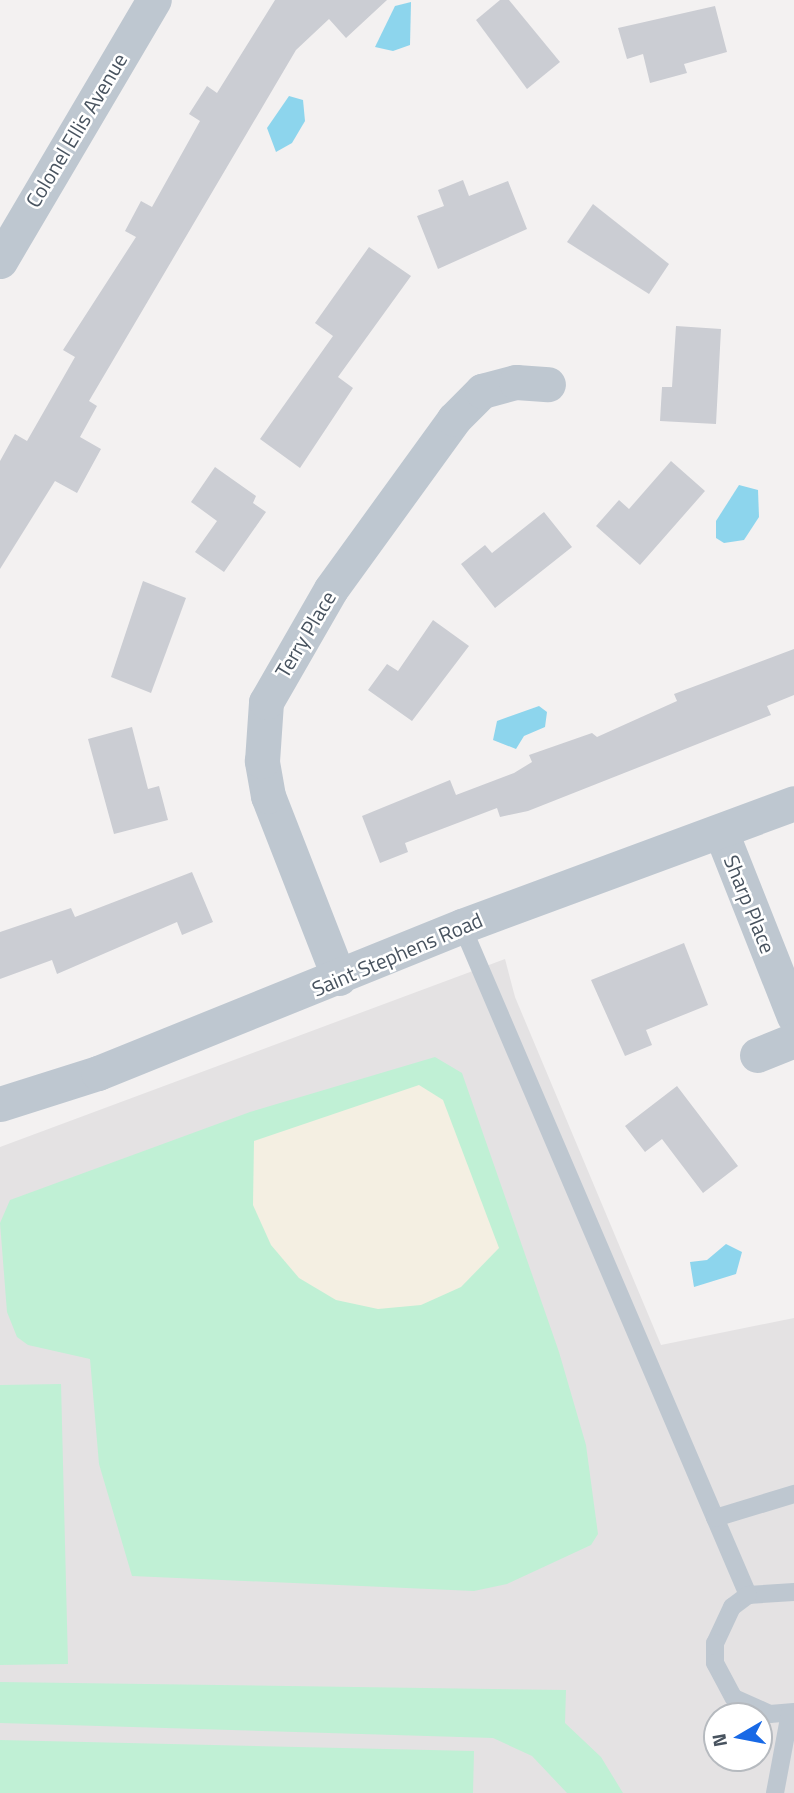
<!DOCTYPE html>
<html>
<head>
<meta charset="utf-8">
<style>
	body { margin:0 }
	#map { position:relative; width:794px; height:1793px; overflow:hidden; background:#f3f1f1; font-family:"Titillium Web",sans-serif }
	div>[style] { position:absolute }
	[style*='--x'] { left:calc(var(--x)*1px); top:calc(var(--y)*1px); width:calc(var(--w)*1px); rotate:calc(var(--a)*1deg) }
	.education>* { inset:0; background:#e4e2e3 }
	.green>* { inset:0; background:#c0f0d5 }
	.sand>* { inset:0; background:#f4efe2 }
	.water>* { inset:0; background:#8dd5ed }
	.building>* { inset:0; background:#cbcdd3 }
	.service>* { height:18px; margin:-9px; padding:0 9px; transform-origin:9px; border-radius:9px; background:#bec7d0 }
	.minor>* { height:35px; margin:-17.5px; padding:0 17.5px; transform-origin:17.5px; border-radius:17.5px; background:#bec7d0 }
	span { translate:-50% -50%; white-space:nowrap; text-align:center; line-height:1.15; -webkit-text-stroke:5px #fff; paint-order:stroke }
	.street-label { font-size:21px; color:#48535f }
	.north { position:absolute; left:703px; top:1702px; width:70px; height:70px; box-sizing:border-box; background:#fff; border:2px solid #b6babf; border-radius:50%; rotate:260deg; font-size:19px; font-weight:700; line-height:28px; text-align:center; color:#48535f }
	.north::after { content:''; display:block; margin:auto; width:24px; height:32px; background:#1869e6; clip-path:polygon(50% 0,100% 100%,50% 72%,0 100%) }
</style>
</head>
<body>
<div id="map">
	<div class="education">
		<div style="clip-path:polygon(evenodd,505px 959px,515px 997px,661px 1345px,794px 1318px,794px 1793px,0 1793px,0 1147px,505px 959px,717px 1716px,759px 1716px,759px 1758px,717px 1758px,717px 1716px)"></div>
	</div>
	<div class="green">
		<div style="clip-path:polygon(435px 1057px,462px 1073px,559px 1352px,586px 1445px,598px 1534px,591px 1545px,507px 1584px,474px 1591px,132px 1576px,99px 1464px,90px 1359px,28px 1345px,17px 1337px,7px 1312px,0 1223px,10px 1200px,250px 1112px)"></div>
		<div style="clip-path:polygon(61px 1384px,68px 1664px,0 1665px,0 1385px)"></div>
		<div style="clip-path:polygon(0 1682px,566px 1690px,565px 1723px,601px 1757px,623px 1793px,567px 1793px,532px 1756px,493px 1738px,0 1723px)"></div>
		<div style="clip-path:polygon(0 1740px,474px 1751px,473px 1793px,0 1793px)"></div>
	</div>
	<div class="sand">
		<div style="clip-path:polygon(419px 1085px,443px 1100px,499px 1248px,461px 1287px,421px 1305px,378px 1309px,336px 1300px,299px 1278px,271px 1245px,253px 1205px,254px 1141px)"></div>
	</div>
	<div class="water">
		<div style="clip-path:polygon(411px 2px,410px 45px,393px 51px,375px 47px,395px 6px)"></div>
		<div style="clip-path:polygon(289px 96px,303px 100px,305px 121px,292px 143px,276px 152px,267px 128px)"></div>
		<div style="clip-path:polygon(739px 485px,758px 490px,759px 517px,744px 540px,724px 543px,716px 538px,716px 521px)"></div>
		<div style="clip-path:polygon(539px 706px,547px 712px,545px 727px,524px 736px,516px 749px,493px 740px,497px 721px)"></div>
		<div style="clip-path:polygon(726px 1244px,742px 1252px,736px 1274px,694px 1287px,690px 1262px,707px 1260px)"></div>
	</div>
	<div class="building">
		<div style="clip-path:polygon(275px 0,387px 0,346px 38px,329px 19px,296px 50px,89px 401px,97px 406px,80px 437px,101px 449px,77px 493px,55px 481px,0 569px,0 461px,15px 434px,27px 441px,75px 357px,63px 350px,136px 237px,125px 231px,141px 201px,152px 207px,200px 121px,189px 114px,207px 86px,217px 93px)"></div>
		<div style="clip-path:polygon(500px 0,509px 0,560px 62px,527px 89px,476px 20px)"></div>
		<div style="clip-path:polygon(715px 6px,727px 52px,684px 64px,687px 73px,650px 83px,643px 54px,627px 59px,618px 28px)"></div>
		<div style="clip-path:polygon(463px 180px,469px 196px,508px 181px,527px 229px,438px 269px,417px 216px,444px 206px,438px 190px)"></div>
		<div style="clip-path:polygon(593px 204px,669px 264px,649px 294px,567px 242px)"></div>
		<div style="clip-path:polygon(369px 247px,411px 276px,338px 377px,353px 388px,300px 468px,260px 439px,333px 336px,315px 323px)"></div>
		<div style="clip-path:polygon(676px 326px,721px 329px,716px 424px,660px 421px,662px 387px,672px 387px)"></div>
		<div style="clip-path:polygon(671px 461px,705px 491px,640px 565px,596px 526px,619px 500px,629px 509px)"></div>
		<div style="clip-path:polygon(215px 467px,256px 496px,253px 503px,266px 512px,224px 572px,195px 552px,217px 521px,191px 502px)"></div>
		<div style="clip-path:polygon(544px 512px,572px 547px,495px 608px,461px 564px,485px 545px,492px 553px)"></div>
		<div style="clip-path:polygon(143px 581px,186px 598px,151px 693px,111px 677px)"></div>
		<div style="clip-path:polygon(433px 620px,469px 646px,412px 721px,368px 690px,387px 664px,398px 671px)"></div>
		<div style="clip-path:polygon(794px 649px,794px 695px,767px 706px,771px 715px,528px 811px,500px 817px,497px 808px,405px 843px,408px 852px,380px 863px,362px 816px,450px 780px,456px 795px,514px 773px,532px 762px,529px 755px,592px 733px,597px 737px,677px 701px,674px 694px)"></div>
		<div style="clip-path:polygon(132px 727px,148px 789px,159px 786px,168px 820px,114px 834px,88px 739px)"></div>
		<div style="clip-path:polygon(192px 872px,213px 922px,182px 935px,177px 922px,57px 974px,52px 960px,0 979px,0 932px,71px 908px,75px 917px)"></div>
		<div style="clip-path:polygon(684px 943px,708px 1005px,646px 1030px,652px 1045px,625px 1056px,591px 980px)"></div>
		<div style="clip-path:polygon(677px 1086px,738px 1166px,703px 1193px,662px 1139px,645px 1152px,625px 1126px)"></div>
	</div>
	<div class="service">
		<div style="--x:462;--y:926;--w:728;--a:66.85"></div>
		<div style="--x:715;--y:1518;--w:83;--a:-16.9"></div>
		<div style="--x:794;--y:1592;--w:46;--a:176.3"></div>
		<div style="--x:748;--y:1595;--w:20;--a:143"></div>
		<div style="--x:732;--y:1607;--w:40;--a:115"></div>
		<div style="--x:715;--y:1643;--w:20;--a:90"></div>
		<div style="--x:715;--y:1663;--w:40;--a:62"></div>
		<div style="--x:734;--y:1698;--w:39;--a:24"></div>
		<div style="--x:770;--y:1714;--w:24;--a:-5"></div>
		<div style="--x:775;--y:1793;--w:81;--a:-79.4"></div>
	</div>
	<div class="minor">
		<div style="--x:0;--y:261;--w:303;--a:-59.5"></div>
		<div style="--x:721;--y:832;--w:198;--a:68.4"></div>
		<div style="--x:339;--y:978;--w:195;--a:-111.3"></div>
		<div style="--x:268;--y:796;--w:36;--a:-100"></div>
		<div style="--x:262;--y:761;--w:59;--a:-86.1"></div>
		<div style="--x:266;--y:702;--w:130;--a:-60.1"></div>
		<div style="--x:331;--y:589;--w:210;--a:-54.1"></div>
		<div style="--x:454;--y:419;--w:40;--a:-45"></div>
		<div style="--x:482;--y:391;--w:35;--a:-15"></div>
		<div style="--x:516;--y:382;--w:32;--a:4"></div>
		<div style="--x:757;--y:1055;--w:40;--a:-22"></div>
		<div style="--x:0;--y:1104;--w:103;--a:-17.6"></div>
		<div style="--x:98;--y:1073;--w:393;--a:-22"></div>
		<div style="--x:462;--y:926;--w:354;--a:-20.3"></div>
	</div>
	<div class="street-label">
		<span style="left:76px;top:130px;rotate:-59deg">Colonel Ellis Avenue</span>
		<span style="left:305px;top:634px;rotate:-59deg">Terry Place</span>
		<span style="left:750px;top:904px;rotate:68deg">Sharp Place</span>
		<span style="left:397px;top:954px;rotate:-23deg">Saint Stephens Road</span>
	</div>
	<div class="north">N</div>
</div>
</body>
</html>
